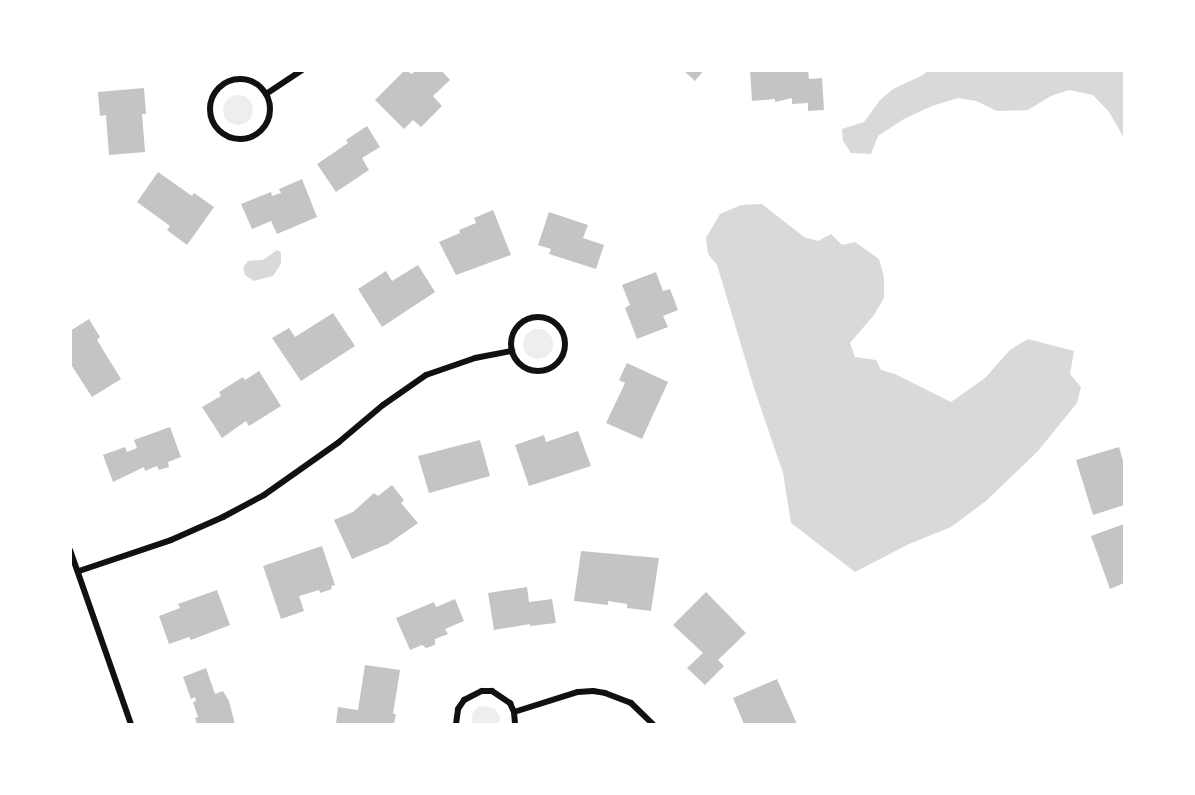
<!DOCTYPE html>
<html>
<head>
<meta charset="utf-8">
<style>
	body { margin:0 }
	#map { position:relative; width:1195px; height:795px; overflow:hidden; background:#fff; font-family:"Sofia Sans Condensed",sans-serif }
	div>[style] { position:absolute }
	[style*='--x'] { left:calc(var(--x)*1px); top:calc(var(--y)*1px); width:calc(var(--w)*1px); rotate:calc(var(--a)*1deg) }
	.green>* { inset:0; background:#eee }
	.round { border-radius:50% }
	.water>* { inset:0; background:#d9d9d9 }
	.building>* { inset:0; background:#c4c4c4 }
	.minor>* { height:6px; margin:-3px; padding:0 3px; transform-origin:3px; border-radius:3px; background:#111 }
	.minor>.ring { margin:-3px; padding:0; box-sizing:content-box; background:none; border:6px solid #111; border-radius:50% }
	span { translate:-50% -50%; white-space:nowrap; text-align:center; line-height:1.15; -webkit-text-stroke:4.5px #fff; paint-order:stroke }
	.frame { position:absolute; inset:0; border:72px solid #fff; pointer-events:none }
</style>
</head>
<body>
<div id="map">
	<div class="green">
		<div class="round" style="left:223px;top:95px;width:30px;height:30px"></div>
		<div class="round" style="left:523px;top:329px;width:30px;height:30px"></div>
		<div style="clip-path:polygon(480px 706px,494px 708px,500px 716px,499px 724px,471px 724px,473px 712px)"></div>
	</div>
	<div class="water">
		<div style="clip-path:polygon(927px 71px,1124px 71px,1124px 138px,1109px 112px,1093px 95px,1069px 90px,1051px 96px,1028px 110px,997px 111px,976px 101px,958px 98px,932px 106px,904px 119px,878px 136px,871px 154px,851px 153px,843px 141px,842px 129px,864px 122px,880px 100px,893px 89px,923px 75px)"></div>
		<div style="clip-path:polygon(762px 204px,804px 237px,818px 241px,831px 234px,842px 245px,855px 242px,879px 259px,884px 277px,884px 298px,874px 315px,850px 343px,855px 357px,876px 360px,881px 370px,895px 374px,951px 402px,985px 378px,1010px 350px,1028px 339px,1074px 351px,1070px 374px,1081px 387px,1077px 403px,1038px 451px,986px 501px,951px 527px,909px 544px,855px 572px,791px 523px,783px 473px,754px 388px,717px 265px,708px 254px,706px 238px,720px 214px,741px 205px)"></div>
		<div style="clip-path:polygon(277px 250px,281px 252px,281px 264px,273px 276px,254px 281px,245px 275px,243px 268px,248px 261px,263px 260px)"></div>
	</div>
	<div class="building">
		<div style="clip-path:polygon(405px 70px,412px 74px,416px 70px,441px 70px,450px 80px,433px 96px,442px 106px,421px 127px,413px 120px,404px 129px,375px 100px)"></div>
		<div style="clip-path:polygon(683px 70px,704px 70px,695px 81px)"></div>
		<div style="clip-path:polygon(750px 70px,808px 70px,809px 79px,822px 78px,824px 110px,808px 111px,808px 103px,792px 104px,792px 98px,775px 102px,775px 99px,752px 101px)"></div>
		<div style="clip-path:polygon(144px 88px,146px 114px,142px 114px,145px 152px,109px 155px,106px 115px,100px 116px,98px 92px)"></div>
		<div style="clip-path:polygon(367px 126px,380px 147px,362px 158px,369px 170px,336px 192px,317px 164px,348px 143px,346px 140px)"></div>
		<div style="clip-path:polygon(158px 172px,192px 196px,194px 193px,214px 207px,187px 245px,167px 230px,170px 226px,137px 202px)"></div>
		<div style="clip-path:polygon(302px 179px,317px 217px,277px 234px,271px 221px,252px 229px,241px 204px,271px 192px,272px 196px,281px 193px,279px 189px)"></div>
		<div style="clip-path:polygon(493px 210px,511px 255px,456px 275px,439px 242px,460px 233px,459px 230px,476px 223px,474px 218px)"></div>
		<div style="clip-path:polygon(549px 212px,588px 225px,583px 238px,604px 245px,596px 269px,549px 254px,551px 249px,538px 245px)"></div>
		<div style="clip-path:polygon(418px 265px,435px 292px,382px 327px,358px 289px,386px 271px,392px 281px)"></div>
		<div style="clip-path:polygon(656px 272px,663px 291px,670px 289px,678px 310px,663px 316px,668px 327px,637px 339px,625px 308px,630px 305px,622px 285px)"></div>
		<div style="clip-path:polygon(333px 313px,355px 346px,301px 381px,272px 338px,289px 328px,295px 337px)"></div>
		<div style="clip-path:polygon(89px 319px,100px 337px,97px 340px,121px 379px,92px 397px,70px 363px,70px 331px)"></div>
		<div style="clip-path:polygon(627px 363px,668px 382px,642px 439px,606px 423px,625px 383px,619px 380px)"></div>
		<div style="clip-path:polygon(259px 371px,281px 406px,249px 426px,246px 421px,222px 438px,202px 407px,221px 396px,219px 392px,243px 377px,245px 380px)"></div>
		<div style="clip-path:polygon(170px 427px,181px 457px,168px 462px,169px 467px,159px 470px,157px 466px,145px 471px,144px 467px,113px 482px,103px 455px,125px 447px,127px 452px,137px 448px,134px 440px)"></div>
		<div style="clip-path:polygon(578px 431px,591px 466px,529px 486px,515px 445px,544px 435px,546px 442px)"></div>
		<div style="clip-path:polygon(480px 440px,490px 476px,429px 493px,418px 456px)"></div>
		<div style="clip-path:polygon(1119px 447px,1124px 464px,1124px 505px,1093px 515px,1076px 460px)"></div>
		<div style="clip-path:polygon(392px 485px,404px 500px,401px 503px,418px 523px,388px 544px,352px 559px,334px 520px,353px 512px,374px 493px,378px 496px)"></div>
		<div style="clip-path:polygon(1124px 524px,1124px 583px,1110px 589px,1091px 536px)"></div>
		<div style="clip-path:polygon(322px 546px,335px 585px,331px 586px,332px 589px,320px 593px,319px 590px,299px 596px,304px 611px,281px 619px,263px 566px)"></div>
		<div style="clip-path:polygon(581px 551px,659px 558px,651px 611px,627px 608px,627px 604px,608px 601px,608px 605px,574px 601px)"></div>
		<div style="clip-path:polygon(527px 587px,529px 602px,552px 599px,556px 623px,530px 626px,530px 624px,494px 630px,488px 593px)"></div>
		<div style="clip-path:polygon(217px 590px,230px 625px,191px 640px,189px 637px,169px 644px,159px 616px,180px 608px,178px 604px)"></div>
		<div style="clip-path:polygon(706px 592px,746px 633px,718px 660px,724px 666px,705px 685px,687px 668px,703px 653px,673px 625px)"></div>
		<div style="clip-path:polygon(455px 599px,464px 621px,445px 629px,448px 634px,435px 639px,435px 645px,426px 648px,422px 645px,410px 650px,396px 618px,434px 602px,436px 607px)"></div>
		<div style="clip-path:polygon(365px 665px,400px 670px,393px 714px,396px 714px,394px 724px,336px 724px,338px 707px,358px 710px)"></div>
		<div style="clip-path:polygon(206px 668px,215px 694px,223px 691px,229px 701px,235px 724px,197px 724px,195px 718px,198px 717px,193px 702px,196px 701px,195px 697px,191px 699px,183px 677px)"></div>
		<div style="clip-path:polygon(777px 679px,797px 724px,744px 724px,733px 698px)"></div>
	</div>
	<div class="minor">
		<div class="ring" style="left:210px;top:79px;width:54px;height:54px"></div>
		<div style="--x:266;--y:94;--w:43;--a:-33.7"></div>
		<div class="ring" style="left:511px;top:317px;width:48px;height:48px"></div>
		<div style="--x:70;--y:550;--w:184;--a:70.7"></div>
		<div style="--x:79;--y:571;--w:97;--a:-18.6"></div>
		<div style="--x:171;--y:540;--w:57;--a:-23.9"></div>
		<div style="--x:223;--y:517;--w:47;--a:-28.2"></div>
		<div style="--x:264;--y:495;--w:92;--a:-35.2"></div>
		<div style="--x:339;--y:442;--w:57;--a:-40.1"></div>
		<div style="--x:383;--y:405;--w:52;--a:-34.9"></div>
		<div style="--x:426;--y:375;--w:52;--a:-19.1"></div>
		<div style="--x:475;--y:358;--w:38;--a:-11"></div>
		<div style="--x:514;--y:712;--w:67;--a:-17.4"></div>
		<div style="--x:578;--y:692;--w:15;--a:-4"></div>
		<div style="--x:593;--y:691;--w:12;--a:9"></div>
		<div style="--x:605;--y:693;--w:28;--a:21"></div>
		<div style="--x:631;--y:703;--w:30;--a:44"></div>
		<div style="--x:456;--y:724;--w:15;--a:-82"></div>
		<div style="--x:458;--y:709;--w:11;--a:-56"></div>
		<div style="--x:464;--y:700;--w:20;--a:-27"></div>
		<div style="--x:482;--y:691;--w:10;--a:0"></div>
		<div style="--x:492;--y:691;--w:22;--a:34"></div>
		<div style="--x:510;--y:703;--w:10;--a:66"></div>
		<div style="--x:514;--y:712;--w:12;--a:85"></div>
	</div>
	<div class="frame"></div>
</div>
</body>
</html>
